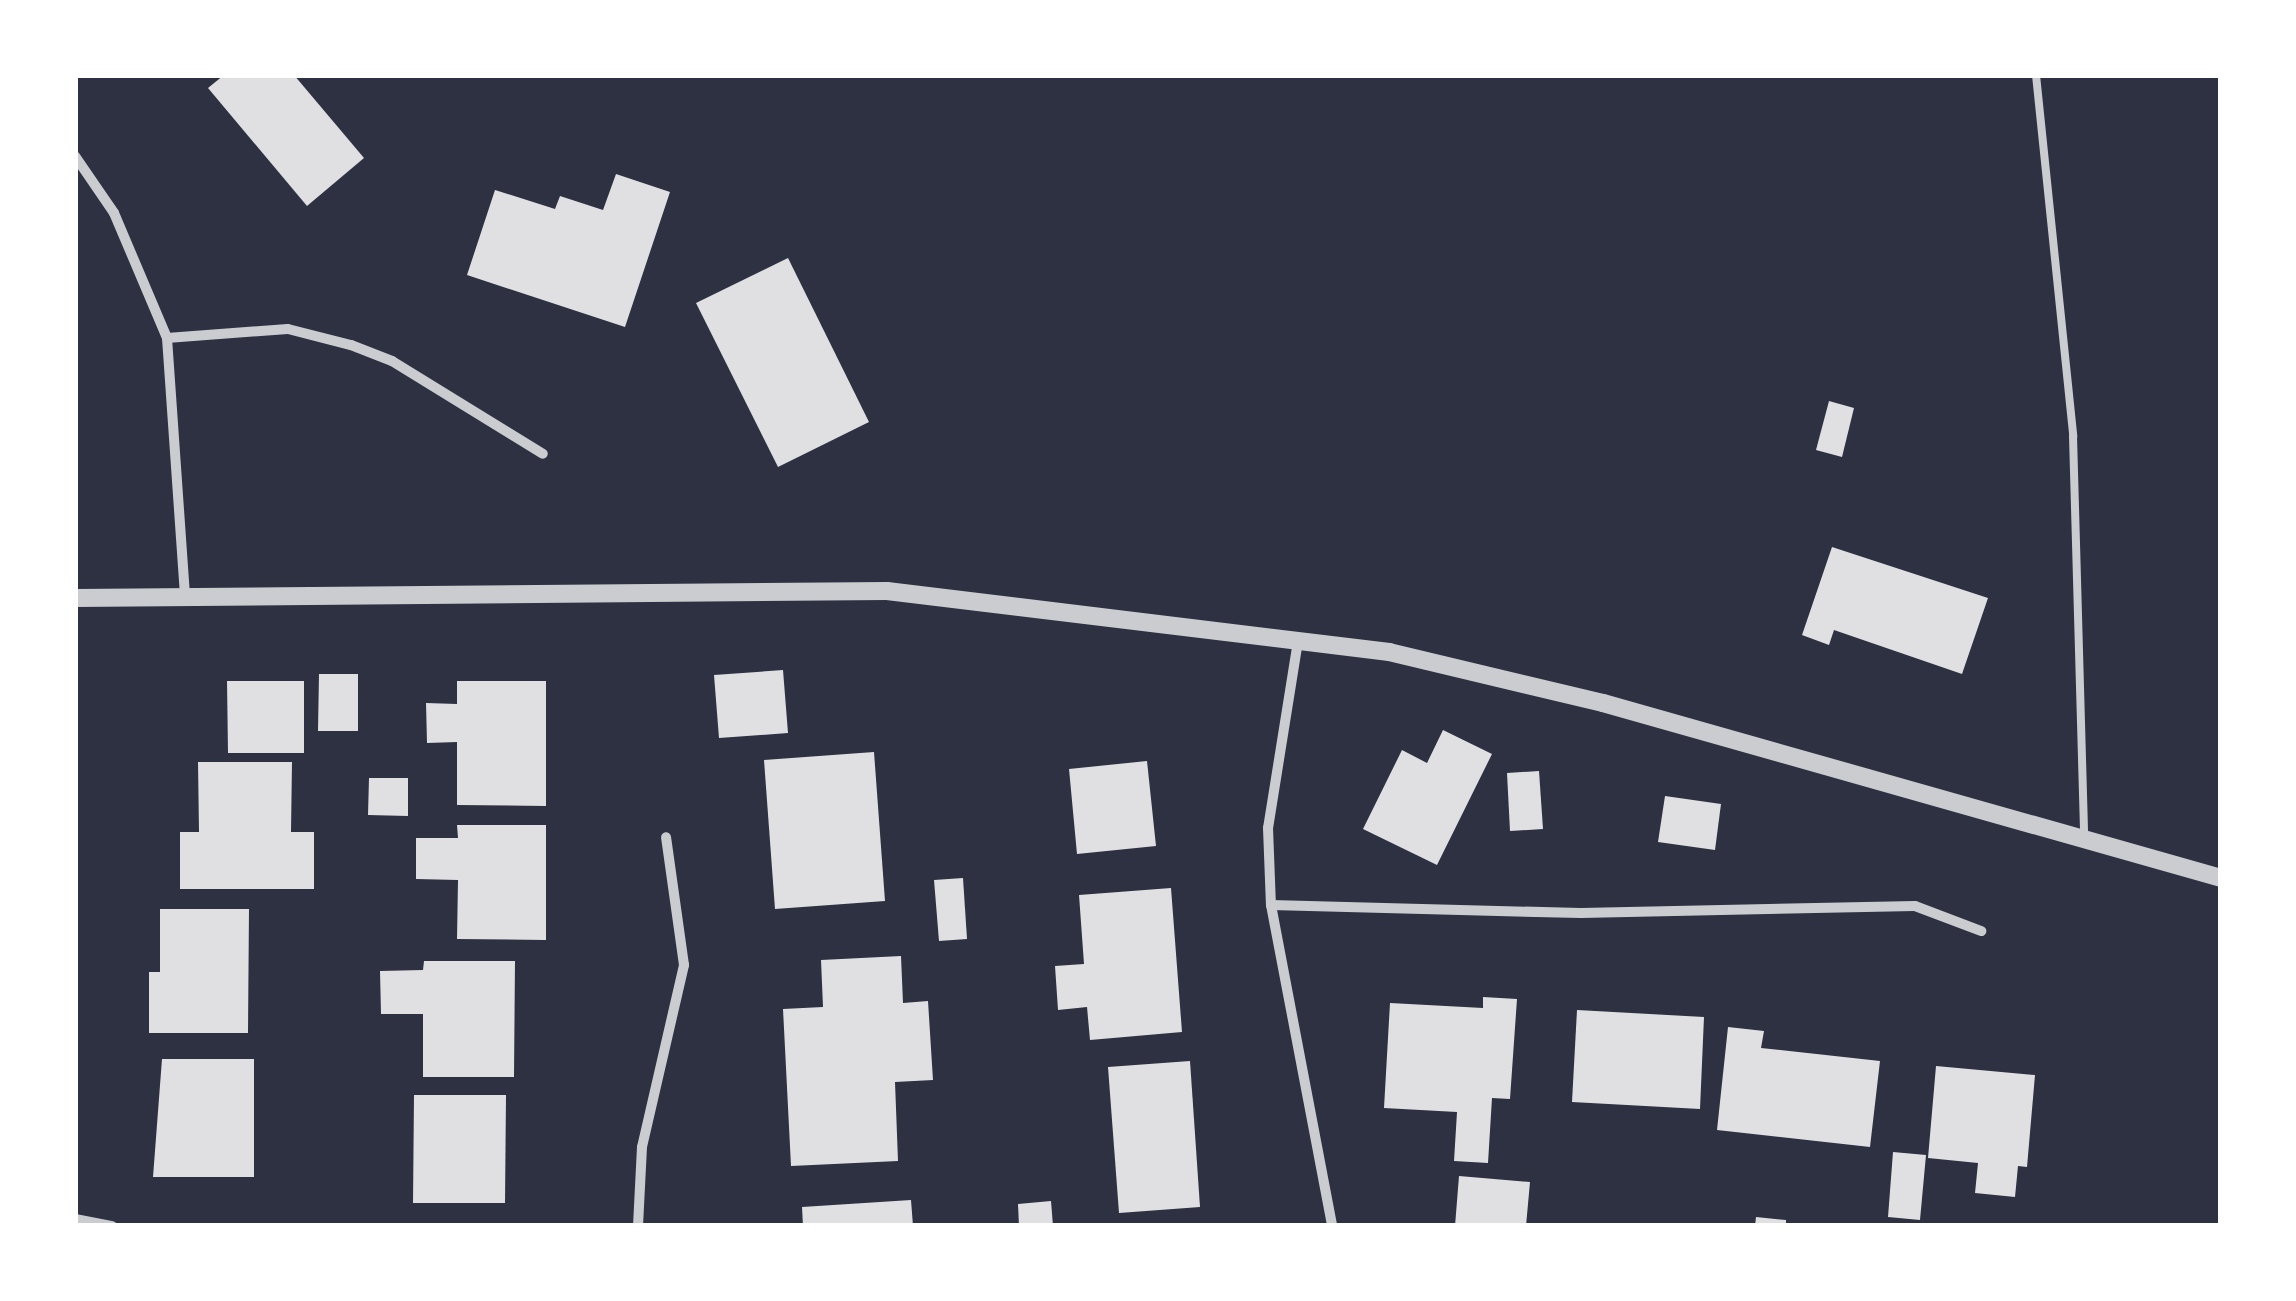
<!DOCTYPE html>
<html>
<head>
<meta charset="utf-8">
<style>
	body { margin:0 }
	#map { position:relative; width:2296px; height:1301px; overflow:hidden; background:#2d3142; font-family:Helvetica,sans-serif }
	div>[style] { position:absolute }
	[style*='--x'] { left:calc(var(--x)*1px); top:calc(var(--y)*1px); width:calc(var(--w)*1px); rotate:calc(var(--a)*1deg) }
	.building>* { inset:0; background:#e0e0e3 }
	.service>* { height:8px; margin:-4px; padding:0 4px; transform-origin:4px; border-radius:4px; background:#caccd0 }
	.minor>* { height:10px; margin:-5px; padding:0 5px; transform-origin:5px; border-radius:5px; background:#caccd0 }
	.tertiary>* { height:18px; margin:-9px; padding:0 9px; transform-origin:9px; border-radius:9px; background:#caccd0 }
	span { translate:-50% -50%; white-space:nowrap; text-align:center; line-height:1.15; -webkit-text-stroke:10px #fff; paint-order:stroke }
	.frame { position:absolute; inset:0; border:78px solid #fff; pointer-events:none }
</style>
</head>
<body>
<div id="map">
	<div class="building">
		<div style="clip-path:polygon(224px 75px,294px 75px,364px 158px,307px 206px,208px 88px)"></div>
		<div style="clip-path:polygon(616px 174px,670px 192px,625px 327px,467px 275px,495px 190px,555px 209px,560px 196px,603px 210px)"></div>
		<div style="clip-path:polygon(788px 258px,869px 422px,778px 467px,696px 303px)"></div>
		<div style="clip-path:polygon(1829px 401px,1854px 408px,1842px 457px,1816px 450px)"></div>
		<div style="clip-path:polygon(1832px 547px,1988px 598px,1962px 674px,1834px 630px,1829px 645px,1802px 635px)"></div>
		<div style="clip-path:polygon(783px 670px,788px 733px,719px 738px,714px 675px)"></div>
		<div style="clip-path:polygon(319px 674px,358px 674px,358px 731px,318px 731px)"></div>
		<div style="clip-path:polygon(227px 681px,304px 681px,304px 753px,228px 753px)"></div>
		<div style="clip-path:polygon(457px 681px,546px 681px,546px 806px,457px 805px,457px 742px,427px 743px,426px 703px,457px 704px)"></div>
		<div style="clip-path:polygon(1443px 730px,1492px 754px,1437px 865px,1363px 829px,1402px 750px,1427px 763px)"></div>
		<div style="clip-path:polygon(874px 752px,885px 901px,775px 909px,764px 760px)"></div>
		<div style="clip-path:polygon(1147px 761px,1156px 846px,1077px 854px,1069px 769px)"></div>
		<div style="clip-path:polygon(198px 762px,292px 762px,291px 832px,314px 832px,314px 889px,180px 889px,180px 832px,199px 832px)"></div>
		<div style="clip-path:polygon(1539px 771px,1543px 829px,1510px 831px,1507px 773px)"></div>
		<div style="clip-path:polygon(369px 778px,408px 778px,408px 816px,368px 815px)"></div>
		<div style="clip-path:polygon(1665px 796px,1721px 804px,1715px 850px,1658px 842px)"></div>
		<div style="clip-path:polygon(457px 825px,546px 825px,546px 940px,457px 939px,458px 880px,416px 879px,416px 838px,458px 838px)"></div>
		<div style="clip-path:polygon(963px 878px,967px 939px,939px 941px,934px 880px)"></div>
		<div style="clip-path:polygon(1171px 888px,1182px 1032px,1090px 1040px,1087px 1007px,1058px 1010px,1055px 966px,1084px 964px,1079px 895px)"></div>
		<div style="clip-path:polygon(160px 909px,249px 909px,248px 1033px,149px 1033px,149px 972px,160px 972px)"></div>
		<div style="clip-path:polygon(901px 956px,903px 1003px,928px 1001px,933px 1080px,895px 1082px,898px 1161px,791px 1166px,783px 1009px,823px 1007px,821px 960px)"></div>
		<div style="clip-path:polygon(424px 961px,515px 961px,514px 1077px,423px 1077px,423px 1014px,381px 1014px,380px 971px,423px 970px)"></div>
		<div style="clip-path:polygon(1483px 997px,1517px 999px,1510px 1099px,1492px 1098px,1488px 1163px,1454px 1161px,1457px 1112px,1384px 1108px,1390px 1003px,1483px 1008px)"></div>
		<div style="clip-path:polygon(1577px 1010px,1704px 1017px,1700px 1109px,1572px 1102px)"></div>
		<div style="clip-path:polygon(1728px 1027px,1764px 1031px,1761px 1048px,1880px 1061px,1870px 1147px,1717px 1130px)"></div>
		<div style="clip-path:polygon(162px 1059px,254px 1059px,254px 1177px,153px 1177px)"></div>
		<div style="clip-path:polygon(1190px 1061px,1200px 1207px,1119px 1213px,1108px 1067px)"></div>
		<div style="clip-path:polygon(1936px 1066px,2035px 1075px,2027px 1167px,2018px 1166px,2015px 1197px,1975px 1193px,1978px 1163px,1928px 1158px)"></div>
		<div style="clip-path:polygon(414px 1095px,506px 1095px,505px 1203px,413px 1203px)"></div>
		<div style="clip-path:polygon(1893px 1152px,1926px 1155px,1920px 1220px,1888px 1217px)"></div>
		<div style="clip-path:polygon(1459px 1176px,1530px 1182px,1526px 1226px,1455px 1226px)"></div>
		<div style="clip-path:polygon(911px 1200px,913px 1226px,803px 1226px,802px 1207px)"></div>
		<div style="clip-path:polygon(1051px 1201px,1053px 1226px,1019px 1226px,1018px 1204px)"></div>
		<div style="clip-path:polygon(1756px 1217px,1786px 1220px,1786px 1226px,1755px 1226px)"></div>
	</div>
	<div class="service">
		<div style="--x:2036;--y:75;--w:363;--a:84.1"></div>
		<div style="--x:2073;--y:436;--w:402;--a:88.4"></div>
	</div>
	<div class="minor">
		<div style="--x:75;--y:156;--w:69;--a:55.6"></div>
		<div style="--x:114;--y:213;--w:136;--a:67"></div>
		<div style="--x:167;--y:338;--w:256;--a:86"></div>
		<div style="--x:167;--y:338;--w:121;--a:-4.3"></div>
		<div style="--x:288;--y:329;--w:65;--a:14.3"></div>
		<div style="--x:351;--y:345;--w:44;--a:21.3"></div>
		<div style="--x:392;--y:361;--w:177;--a:31.6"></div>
		<div style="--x:1298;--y:641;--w:189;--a:99.1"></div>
		<div style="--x:1268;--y:828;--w:77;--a:87.8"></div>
		<div style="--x:1271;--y:905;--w:327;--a:79.2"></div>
		<div style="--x:1271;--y:905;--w:310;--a:1.5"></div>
		<div style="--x:1581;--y:913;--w:334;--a:-1.2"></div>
		<div style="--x:1915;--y:906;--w:71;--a:20.7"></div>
		<div style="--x:75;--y:1219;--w:38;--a:11"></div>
		<div style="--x:638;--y:1226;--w:79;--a:-87.1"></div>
		<div style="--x:642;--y:1147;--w:187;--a:-77"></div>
		<div style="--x:684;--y:965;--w:129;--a:-98"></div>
	</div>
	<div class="tertiary">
		<div style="--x:75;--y:598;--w:812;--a:-0.49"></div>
		<div style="--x:887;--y:591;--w:506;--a:6.93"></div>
		<div style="--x:1389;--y:652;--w:220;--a:13.4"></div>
		<div style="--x:1603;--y:703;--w:642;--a:15.81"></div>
	</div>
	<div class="frame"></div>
</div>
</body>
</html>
